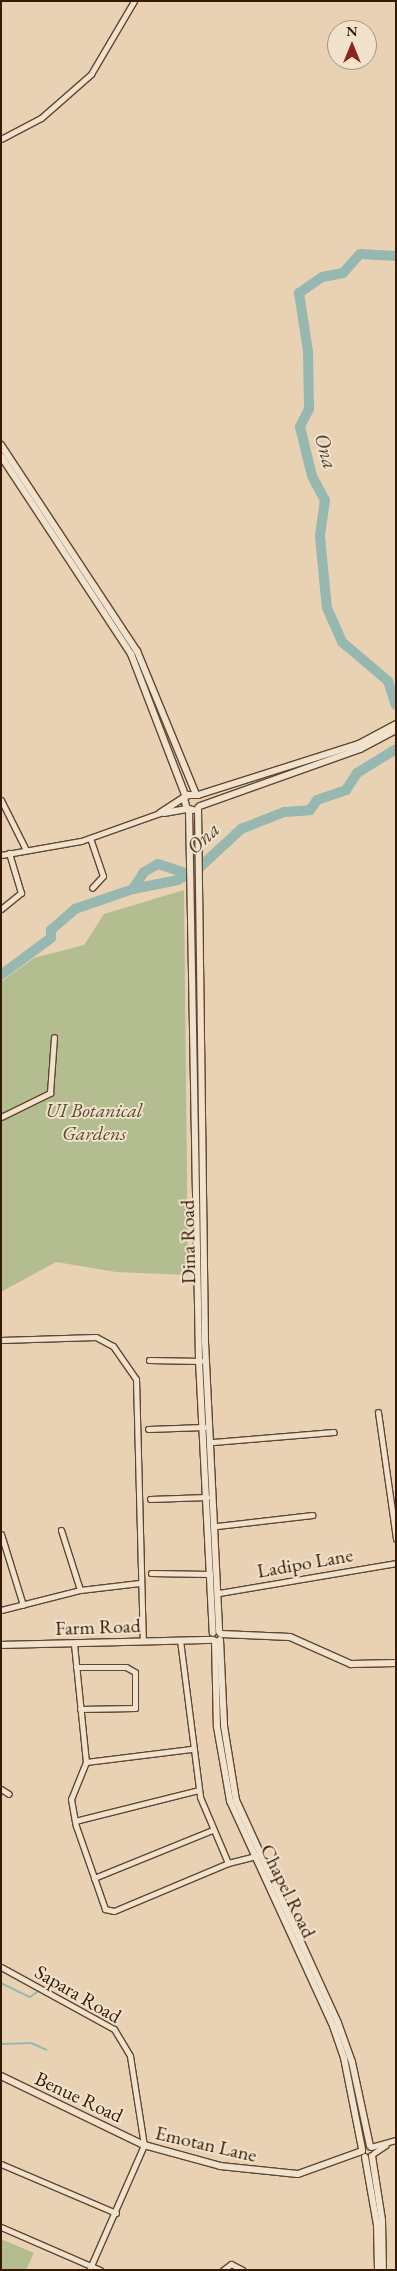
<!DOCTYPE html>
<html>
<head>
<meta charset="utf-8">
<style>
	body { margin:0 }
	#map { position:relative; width:397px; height:2271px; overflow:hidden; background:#e9d2b4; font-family:"EB Garamond",serif }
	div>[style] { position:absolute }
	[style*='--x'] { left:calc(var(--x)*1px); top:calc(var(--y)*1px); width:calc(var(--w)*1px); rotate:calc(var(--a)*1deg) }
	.green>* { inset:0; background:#b4bd8f }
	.stream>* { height:2px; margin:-1px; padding:0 1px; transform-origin:1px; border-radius:1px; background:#97b7b1 }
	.river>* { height:10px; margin:-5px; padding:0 5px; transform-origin:5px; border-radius:5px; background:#97b7b1 }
	.roads { filter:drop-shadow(1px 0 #62472e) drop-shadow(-1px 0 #62472e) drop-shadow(0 1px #62472e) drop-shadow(0 -1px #62472e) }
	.minor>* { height:5px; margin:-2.5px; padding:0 2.5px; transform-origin:2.5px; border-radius:2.5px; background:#f1e2ce }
	.tertiary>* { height:6px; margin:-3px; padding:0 3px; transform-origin:3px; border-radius:3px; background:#f1e2ce }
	span { translate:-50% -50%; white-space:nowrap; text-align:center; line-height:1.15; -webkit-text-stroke:4px #f1e2ce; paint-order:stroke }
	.park-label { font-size:20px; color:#5b4a2c; font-style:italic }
	.street-label { font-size:20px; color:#351901 }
	.water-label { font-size:21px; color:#524836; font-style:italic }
	.frame { position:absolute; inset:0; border:2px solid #351901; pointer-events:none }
	.north { position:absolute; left:327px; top:20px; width:50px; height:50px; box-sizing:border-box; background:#f1e2ce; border:1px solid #a6927c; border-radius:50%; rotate:0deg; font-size:14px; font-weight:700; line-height:20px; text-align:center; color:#351901 }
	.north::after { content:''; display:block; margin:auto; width:18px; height:22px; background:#8f2418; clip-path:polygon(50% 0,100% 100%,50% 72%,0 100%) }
</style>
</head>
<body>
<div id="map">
	<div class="green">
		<div style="clip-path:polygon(184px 890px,188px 1275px,116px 1272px,56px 1262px,1px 1292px,1px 982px,34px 958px,84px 945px,104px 914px)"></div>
		<div style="clip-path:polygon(1px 2239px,34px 2253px,26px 2270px,1px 2270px)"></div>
	</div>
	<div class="stream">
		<div style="--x:1;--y:1983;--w:32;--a:26"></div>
		<div style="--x:30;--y:1997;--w:9;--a:-36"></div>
		<div style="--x:1;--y:2044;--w:30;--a:-2"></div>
		<div style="--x:31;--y:2043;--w:17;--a:24"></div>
	</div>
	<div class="river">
		<div style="--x:396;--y:256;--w:36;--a:-177"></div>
		<div style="--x:360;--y:254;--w:25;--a:132"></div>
		<div style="--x:343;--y:273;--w:21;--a:169"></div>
		<div style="--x:322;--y:277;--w:28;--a:145"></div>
		<div style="--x:299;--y:293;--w:59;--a:81.2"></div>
		<div style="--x:308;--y:351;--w:58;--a:89"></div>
		<div style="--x:309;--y:409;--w:20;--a:117"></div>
		<div style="--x:300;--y:427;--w:50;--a:76.2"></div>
		<div style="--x:312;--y:476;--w:27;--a:62"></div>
		<div style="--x:325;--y:500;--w:37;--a:98"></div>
		<div style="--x:320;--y:537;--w:71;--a:84.4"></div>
		<div style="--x:327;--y:608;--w:37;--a:66"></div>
		<div style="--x:342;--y:642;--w:60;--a:40.3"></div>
		<div style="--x:388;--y:681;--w:25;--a:72"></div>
		<div style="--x:133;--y:889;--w:20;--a:-57"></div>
		<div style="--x:144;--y:872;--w:16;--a:-30"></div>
		<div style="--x:158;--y:864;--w:32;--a:18"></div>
		<div style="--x:1;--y:975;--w:62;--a:-36.5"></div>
		<div style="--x:51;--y:938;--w:8;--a:-90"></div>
		<div style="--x:51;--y:930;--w:32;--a:-41"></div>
		<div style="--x:75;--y:909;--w:61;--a:-19"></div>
		<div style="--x:133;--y:889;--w:46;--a:-11.3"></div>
		<div style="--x:178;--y:880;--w:23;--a:-29"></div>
		<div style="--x:198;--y:869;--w:59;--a:-42.9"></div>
		<div style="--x:241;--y:829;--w:46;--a:-21.6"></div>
		<div style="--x:284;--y:812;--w:26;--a:-4"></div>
		<div style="--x:310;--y:810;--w:12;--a:-55"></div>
		<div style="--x:317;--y:800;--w:31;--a:-19"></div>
		<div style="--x:346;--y:790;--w:20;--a:-57"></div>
		<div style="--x:357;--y:773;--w:46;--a:-31.6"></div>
	</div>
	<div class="roads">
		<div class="minor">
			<div style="--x:1;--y:139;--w:45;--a:-27.7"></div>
			<div style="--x:41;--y:118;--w:67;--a:-41.3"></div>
			<div style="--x:91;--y:74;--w:85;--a:-59.5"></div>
			<div style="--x:1;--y:800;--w:56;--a:63.4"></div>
			<div style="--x:90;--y:838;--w:40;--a:71.1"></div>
			<div style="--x:103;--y:876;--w:16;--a:133"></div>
			<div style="--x:1;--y:855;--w:81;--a:-9.9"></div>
			<div style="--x:81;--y:841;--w:84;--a:-19.5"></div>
			<div style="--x:1;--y:909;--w:26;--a:-39"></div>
			<div style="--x:21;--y:893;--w:42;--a:-106.7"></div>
			<div style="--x:1;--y:1117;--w:55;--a:-26.1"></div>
			<div style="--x:50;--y:1093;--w:56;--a:-85.9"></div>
			<div style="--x:1;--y:1340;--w:95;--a:-1.8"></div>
			<div style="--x:96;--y:1337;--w:19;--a:28"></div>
			<div style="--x:113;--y:1346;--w:40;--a:55.1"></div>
			<div style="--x:136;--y:1379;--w:262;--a:88.5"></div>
			<div style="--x:149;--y:1360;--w:52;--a:1.1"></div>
			<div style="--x:378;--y:1412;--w:128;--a:81.9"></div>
			<div style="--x:148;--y:1429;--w:56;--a:-2"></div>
			<div style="--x:213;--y:1442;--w:121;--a:-4.7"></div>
			<div style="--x:150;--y:1499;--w:57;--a:-2"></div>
			<div style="--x:217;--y:1526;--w:96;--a:-6.6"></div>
			<div style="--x:61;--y:1530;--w:63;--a:72.4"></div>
			<div style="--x:1;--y:1534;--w:74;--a:72.8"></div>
			<div style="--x:151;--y:1573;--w:59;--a:1"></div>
			<div style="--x:219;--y:1593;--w:180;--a:-9.6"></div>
			<div style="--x:1;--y:1610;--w:81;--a:-14.2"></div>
			<div style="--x:80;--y:1590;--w:60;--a:-6.7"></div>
			<div style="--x:180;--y:1640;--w:158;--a:82.7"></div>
			<div style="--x:200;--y:1797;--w:72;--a:67"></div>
			<div style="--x:74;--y:1644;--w:119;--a:84.2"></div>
			<div style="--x:86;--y:1762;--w:40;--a:112"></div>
			<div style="--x:71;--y:1799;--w:27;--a:80"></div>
			<div style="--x:76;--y:1826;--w:88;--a:70.7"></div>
			<div style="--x:105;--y:1909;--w:9;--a:13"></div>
			<div style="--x:114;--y:1911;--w:124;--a:-22.8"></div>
			<div style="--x:228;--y:1863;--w:32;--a:-14"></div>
			<div style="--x:76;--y:1667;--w:50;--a:0"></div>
			<div style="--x:126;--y:1667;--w:10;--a:29"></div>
			<div style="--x:135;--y:1672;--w:36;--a:90"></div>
			<div style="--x:135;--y:1708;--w:55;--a:179"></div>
			<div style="--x:86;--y:1762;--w:106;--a:-7.1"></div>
			<div style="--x:1;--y:1789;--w:9;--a:32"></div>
			<div style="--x:75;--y:1821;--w:127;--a:-14.1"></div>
			<div style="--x:94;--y:1878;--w:127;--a:-22.1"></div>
			<div style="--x:1;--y:1967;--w:129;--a:28.8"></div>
			<div style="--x:114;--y:2029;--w:31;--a:59"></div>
			<div style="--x:130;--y:2056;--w:90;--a:81.1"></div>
			<div style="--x:144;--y:2145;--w:137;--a:113.7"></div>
			<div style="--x:371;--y:2147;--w:26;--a:-16"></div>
			<div style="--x:374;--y:2153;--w:14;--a:-34"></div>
			<div style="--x:1;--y:2164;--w:125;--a:23.1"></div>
			<div style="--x:1;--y:2227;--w:108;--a:23.5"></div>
			<div style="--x:223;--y:2270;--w:10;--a:-37"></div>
			<div style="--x:231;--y:2264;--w:13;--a:27"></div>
		</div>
		<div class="tertiary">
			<div style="--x:1;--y:445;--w:247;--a:56.6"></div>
			<div style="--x:137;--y:651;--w:155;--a:67.6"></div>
			<div style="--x:1;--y:456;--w:237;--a:56.7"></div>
			<div style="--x:131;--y:654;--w:153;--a:69"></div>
			<div style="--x:198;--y:795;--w:169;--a:-17.6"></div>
			<div style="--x:359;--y:744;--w:42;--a:-28.4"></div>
			<div style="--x:184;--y:799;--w:10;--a:73"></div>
			<div style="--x:187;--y:809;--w:6;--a:9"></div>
			<div style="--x:200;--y:806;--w:170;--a:-19.6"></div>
			<div style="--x:360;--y:749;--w:41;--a:-27.8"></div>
			<div style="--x:198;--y:808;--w:534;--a:89.25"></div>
			<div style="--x:205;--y:1342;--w:290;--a:87.2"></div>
			<div style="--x:189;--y:809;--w:552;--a:88.96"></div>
			<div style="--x:199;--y:1361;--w:272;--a:87.1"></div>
			<div style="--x:160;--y:813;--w:33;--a:-33"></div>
			<div style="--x:188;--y:795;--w:10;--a:0"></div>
			<div style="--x:164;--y:813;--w:23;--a:-10"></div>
			<div style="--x:221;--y:1634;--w:69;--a:2.5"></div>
			<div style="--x:290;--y:1637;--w:67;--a:23.9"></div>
			<div style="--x:351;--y:1664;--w:45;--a:-1.3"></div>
			<div style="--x:220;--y:1640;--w:86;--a:87.3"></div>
			<div style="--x:224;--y:1726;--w:75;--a:80.8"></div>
			<div style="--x:236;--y:1800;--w:245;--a:65.4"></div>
			<div style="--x:338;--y:2023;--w:41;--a:70.3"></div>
			<div style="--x:352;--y:2062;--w:86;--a:77.9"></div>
			<div style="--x:215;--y:1641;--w:86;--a:88.7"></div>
			<div style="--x:217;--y:1727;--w:75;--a:80"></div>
			<div style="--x:230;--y:1801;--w:247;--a:65.4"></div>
			<div style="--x:333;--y:2026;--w:34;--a:71"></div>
			<div style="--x:344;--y:2058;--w:93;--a:78.8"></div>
			<div style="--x:1;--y:1645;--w:212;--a:-1.4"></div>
			<div style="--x:1;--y:2076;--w:159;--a:25.8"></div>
			<div style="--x:144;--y:2145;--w:79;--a:15.4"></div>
			<div style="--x:220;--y:2166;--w:78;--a:5.9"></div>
			<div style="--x:298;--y:2174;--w:68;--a:-19.8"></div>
			<div style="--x:372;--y:2156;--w:65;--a:81.1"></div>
			<div style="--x:382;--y:2220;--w:50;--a:88.9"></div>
			<div style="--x:365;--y:2157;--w:69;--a:80"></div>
			<div style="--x:377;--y:2225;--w:45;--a:88.7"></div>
		</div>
	</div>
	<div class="park-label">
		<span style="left:94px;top:1122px">UI Botanical<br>Gardens</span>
	</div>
	<div class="street-label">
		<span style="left:188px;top:1242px;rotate:-91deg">Dina Road</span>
		<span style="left:305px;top:1563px;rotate:-10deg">Ladipo Lane</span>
		<span style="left:98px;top:1627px;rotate:-2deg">Farm Road</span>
		<span style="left:288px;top:1891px;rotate:64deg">Chapel Road</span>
		<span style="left:78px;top:1994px;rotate:30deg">Sapara Road</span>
		<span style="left:79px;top:2097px;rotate:25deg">Benue Road</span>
		<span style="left:206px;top:2144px;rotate:13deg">Emotan Lane</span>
	</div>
	<div class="water-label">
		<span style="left:326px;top:451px;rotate:74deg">Ona</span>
		<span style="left:203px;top:838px;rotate:-42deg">Ona</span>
	</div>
	<div class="frame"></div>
	<div class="north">N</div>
</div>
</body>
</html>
